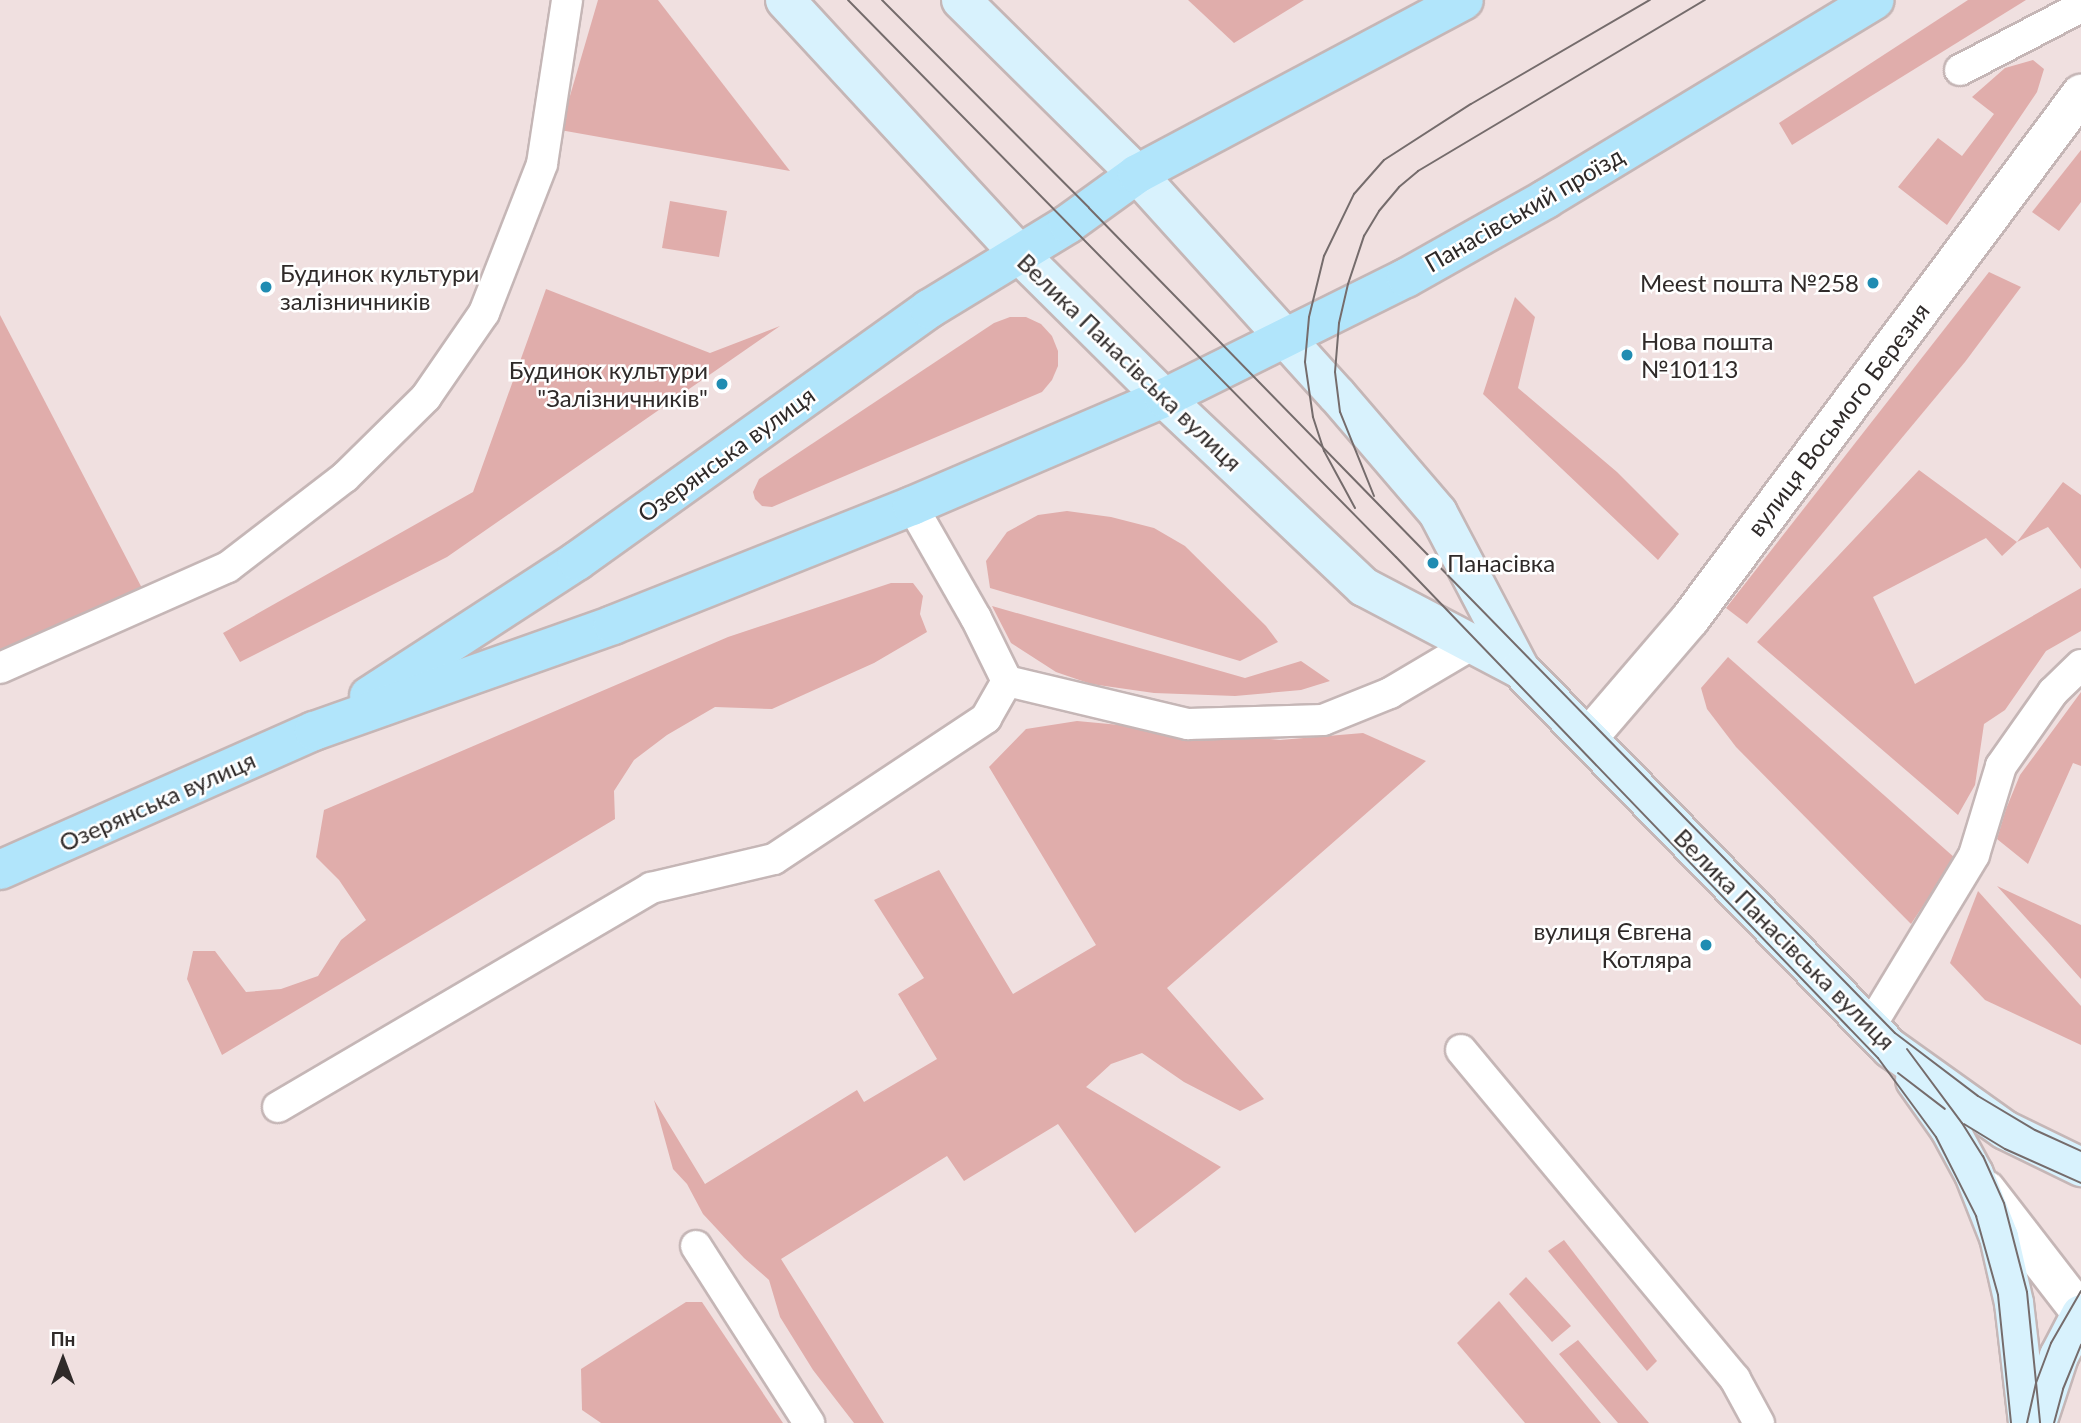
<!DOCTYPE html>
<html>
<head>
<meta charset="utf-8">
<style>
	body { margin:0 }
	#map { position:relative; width:2081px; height:1423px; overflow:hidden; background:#f0e0e0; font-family:Lato,sans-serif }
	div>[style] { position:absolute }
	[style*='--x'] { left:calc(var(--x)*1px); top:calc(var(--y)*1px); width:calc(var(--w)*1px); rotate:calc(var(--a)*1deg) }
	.green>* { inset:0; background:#e0adab }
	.roads { filter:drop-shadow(2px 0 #c5b6b6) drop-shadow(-2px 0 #c5b6b6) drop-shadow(0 2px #c5b6b6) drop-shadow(0 -2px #c5b6b6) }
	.lane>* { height:30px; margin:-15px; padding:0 15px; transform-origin:15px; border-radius:15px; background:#fff }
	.street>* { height:38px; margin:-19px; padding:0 19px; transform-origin:19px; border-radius:19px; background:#fff }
	.secondary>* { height:38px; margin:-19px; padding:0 19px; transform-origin:19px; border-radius:19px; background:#d8f2fd }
	.primary>* { height:38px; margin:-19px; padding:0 19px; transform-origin:19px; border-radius:19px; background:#b1e5fb }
	.tram>* { height:2px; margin:-1px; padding:0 1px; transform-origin:1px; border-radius:1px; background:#756c6c }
	.dots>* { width:19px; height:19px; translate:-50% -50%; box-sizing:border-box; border:4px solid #fff; border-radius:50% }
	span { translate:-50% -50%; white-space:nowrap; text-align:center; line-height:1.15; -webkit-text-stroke:5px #fff; paint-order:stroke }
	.street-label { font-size:24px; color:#2f2a29 }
	.poi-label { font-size:24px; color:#2f2a29 }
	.left { translate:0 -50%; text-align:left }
	.right { translate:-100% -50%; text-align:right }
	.north { position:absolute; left:28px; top:1325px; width:70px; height:70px; -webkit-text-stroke:5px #fff; paint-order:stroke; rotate:0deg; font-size:19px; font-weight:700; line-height:28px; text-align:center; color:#2f2a29 }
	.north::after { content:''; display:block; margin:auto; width:24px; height:32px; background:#2f2a29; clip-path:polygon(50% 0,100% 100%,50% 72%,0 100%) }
</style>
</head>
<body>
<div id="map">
	<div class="green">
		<div style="clip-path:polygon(598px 0,658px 0,790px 171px,560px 130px)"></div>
		<div style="clip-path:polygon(1188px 0,1304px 0,1234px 43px)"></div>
		<div style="clip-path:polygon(1968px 0,2026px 0,1792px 145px,1779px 123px)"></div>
		<div style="clip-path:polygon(2033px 60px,2044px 69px,2037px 92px,1947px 225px,1898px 187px,1938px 138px,1962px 156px,1994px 114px,1972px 97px,2005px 68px)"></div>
		<div style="clip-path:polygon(2081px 150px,2081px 202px,2059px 231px,2032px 212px)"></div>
		<div style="clip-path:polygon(670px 201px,727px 211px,719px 257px,662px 248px)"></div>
		<div style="clip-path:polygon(1989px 272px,2021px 287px,1965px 362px,1747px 624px,1726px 608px)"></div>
		<div style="clip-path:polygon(546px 289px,710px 353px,780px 326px,447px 557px,240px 662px,223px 633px,473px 492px)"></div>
		<div style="clip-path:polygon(1515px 297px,1535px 317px,1518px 388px,1617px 472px,1679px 534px,1658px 560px,1483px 394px)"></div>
		<div style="clip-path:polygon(0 315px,144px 592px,0 656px)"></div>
		<div style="clip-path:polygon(1010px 317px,1026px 317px,1041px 324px,1052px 336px,1058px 351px,1058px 366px,1052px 380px,1042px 392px,772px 507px,762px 506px,755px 499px,753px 492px,759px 479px,994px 323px)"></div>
		<div style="clip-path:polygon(1919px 470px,2017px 542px,2063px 482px,2081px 495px,2081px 569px,2048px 527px,2017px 542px,2002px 556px,1986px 538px,1873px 597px,1915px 684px,2081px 588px,2081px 631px,2046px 651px,2005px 710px,1984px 724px,1975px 785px,1958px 815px,1757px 642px)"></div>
		<div style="clip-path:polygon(1067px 511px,1111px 517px,1154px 528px,1185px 546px,1266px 626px,1278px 642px,1240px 661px,990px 588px,986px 561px,1007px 532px,1038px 515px)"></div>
		<div style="clip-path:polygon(891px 583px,913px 583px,923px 596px,920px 614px,927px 632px,874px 663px,772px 709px,715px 707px,667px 735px,634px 760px,614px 791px,615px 819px,222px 1055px,187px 979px,193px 951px,215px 951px,246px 992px,281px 989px,318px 976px,341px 940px,366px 920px,339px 880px,316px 857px,324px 810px,728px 637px)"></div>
		<div style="clip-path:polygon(992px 606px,1245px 678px,1301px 661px,1330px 681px,1301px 690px,1235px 696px,1154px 693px,1091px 684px,1056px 672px,1011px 643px)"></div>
		<div style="clip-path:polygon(1728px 657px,1955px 858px,1911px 924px,1736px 747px,1707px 709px,1701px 688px)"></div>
		<div style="clip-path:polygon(2081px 692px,2081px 766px,2073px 763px,2028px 864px,1997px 839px,2006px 809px,2020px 775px)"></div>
		<div style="clip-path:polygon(1077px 721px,1280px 740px,1363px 733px,1426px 761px,1167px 988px,1264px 1099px,1240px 1111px,1184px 1082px,1142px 1053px,1111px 1064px,1086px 1087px,1221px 1167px,1135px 1233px,1058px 1124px,964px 1181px,947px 1156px,781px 1259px,884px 1423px,854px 1423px,813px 1370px,780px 1317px,769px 1280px,744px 1258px,703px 1214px,687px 1184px,673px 1169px,654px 1100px,705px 1184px,857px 1090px,864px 1102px,937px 1059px,898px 994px,924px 978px,874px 900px,939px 870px,1013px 994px,1096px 945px,989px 767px,1026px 729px)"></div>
		<div style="clip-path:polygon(1997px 886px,2081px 925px,2081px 979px,2048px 942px)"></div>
		<div style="clip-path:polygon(1978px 891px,2081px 1006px,2081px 1045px,1985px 1000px,1950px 963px)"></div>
		<div style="clip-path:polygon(1564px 1240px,1657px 1361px,1647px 1371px,1548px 1251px)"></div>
		<div style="clip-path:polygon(1526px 1277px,1571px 1326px,1552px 1342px,1509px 1294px)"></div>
		<div style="clip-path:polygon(1499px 1301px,1562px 1376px,1601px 1423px,1525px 1423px,1457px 1343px)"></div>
		<div style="clip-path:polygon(686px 1302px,702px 1302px,783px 1423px,601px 1423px,582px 1410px,581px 1369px)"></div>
		<div style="clip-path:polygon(1578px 1340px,1607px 1374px,1649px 1423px,1618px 1423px,1599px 1401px,1559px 1354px)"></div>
	</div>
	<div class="roads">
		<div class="lane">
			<div style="--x:1960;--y:70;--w:136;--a:-27.5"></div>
			<div style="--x:912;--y:506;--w:129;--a:60.3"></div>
			<div style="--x:976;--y:618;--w:70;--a:63.8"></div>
			<div style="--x:1007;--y:681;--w:186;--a:13.4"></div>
			<div style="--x:1188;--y:724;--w:135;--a:-1.7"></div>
			<div style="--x:1323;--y:720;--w:72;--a:-21.9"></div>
			<div style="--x:1390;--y:693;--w:96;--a:-30.6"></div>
			<div style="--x:0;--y:668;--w:249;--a:-23.9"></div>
			<div style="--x:228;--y:567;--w:148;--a:-37.6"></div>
			<div style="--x:345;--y:477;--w:114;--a:-44.6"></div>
			<div style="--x:426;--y:397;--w:102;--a:-55.4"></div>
			<div style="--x:484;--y:313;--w:160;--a:-68.7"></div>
			<div style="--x:542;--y:164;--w:166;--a:-81.3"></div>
			<div style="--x:1870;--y:1027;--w:201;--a:-58.8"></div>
			<div style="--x:1974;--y:855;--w:93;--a:-73.1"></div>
			<div style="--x:2001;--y:766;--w:90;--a:-54.9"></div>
			<div style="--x:2053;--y:692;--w:39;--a:-44"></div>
			<div style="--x:1461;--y:1050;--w:428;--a:50.2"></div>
			<div style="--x:1735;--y:1379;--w:50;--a:61.4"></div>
			<div style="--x:278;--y:1107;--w:433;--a:-30.4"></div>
			<div style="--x:651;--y:888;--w:126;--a:-13.3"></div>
			<div style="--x:774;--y:859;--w:255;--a:-33.6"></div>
			<div style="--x:986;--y:718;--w:43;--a:-60.4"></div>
			<div style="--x:696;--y:1246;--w:210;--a:57.4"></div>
		</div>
		<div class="street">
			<div style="--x:1588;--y:738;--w:157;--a:-49.4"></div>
			<div style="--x:1690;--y:619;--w:655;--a:-53.32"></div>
			<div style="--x:1986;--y:1190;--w:155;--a:52.3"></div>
		</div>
		<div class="secondary">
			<div style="--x:785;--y:0;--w:345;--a:47.3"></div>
			<div style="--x:1019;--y:254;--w:204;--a:44.8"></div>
			<div style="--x:1164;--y:398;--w:275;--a:43.4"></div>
			<div style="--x:1364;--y:587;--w:176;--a:27.7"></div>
			<div style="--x:961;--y:0;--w:247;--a:44.7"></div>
			<div style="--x:1137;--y:174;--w:298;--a:47.9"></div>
			<div style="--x:1337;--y:395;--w:155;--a:49.4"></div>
			<div style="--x:1438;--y:513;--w:176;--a:62.3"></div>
			<div style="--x:1520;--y:669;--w:530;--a:45.69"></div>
			<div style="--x:1890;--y:1048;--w:141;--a:35.5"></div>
			<div style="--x:2005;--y:1130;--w:85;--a:26"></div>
			<div style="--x:1915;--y:1080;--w:59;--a:54.7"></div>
			<div style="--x:1949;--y:1128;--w:52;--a:61.5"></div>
			<div style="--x:1974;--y:1174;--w:68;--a:68.4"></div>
			<div style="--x:1999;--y:1237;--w:68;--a:77.2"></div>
			<div style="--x:2014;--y:1303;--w:121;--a:83.3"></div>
			<div style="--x:2037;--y:1423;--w:71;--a:-71.8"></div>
			<div style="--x:2059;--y:1356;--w:47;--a:-62.4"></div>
		</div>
		<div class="primary">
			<div style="--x:369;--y:696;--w:248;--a:-33"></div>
			<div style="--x:577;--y:561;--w:433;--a:-35.6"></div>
			<div style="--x:929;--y:309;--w:163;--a:-31.4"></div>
			<div style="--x:1068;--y:224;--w:85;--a:-35.9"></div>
			<div style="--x:1137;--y:174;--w:370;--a:-28"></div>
			<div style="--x:0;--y:870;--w:343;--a:-23.9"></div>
			<div style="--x:314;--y:731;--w:317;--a:-19.5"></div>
			<div style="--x:613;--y:625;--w:322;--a:-21.7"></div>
			<div style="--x:912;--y:506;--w:274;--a:-23.2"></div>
			<div style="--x:1164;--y:398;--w:270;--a:-26.4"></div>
			<div style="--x:1406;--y:278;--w:161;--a:-29.4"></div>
			<div style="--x:1546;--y:199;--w:384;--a:-31.2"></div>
		</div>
	</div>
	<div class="tram">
		<div style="--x:848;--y:0;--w:781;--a:45.47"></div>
		<div style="--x:1396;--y:557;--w:695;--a:46.11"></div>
		<div style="--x:1878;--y:1058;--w:98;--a:53.7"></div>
		<div style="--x:1936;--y:1137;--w:89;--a:63.1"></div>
		<div style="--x:1976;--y:1216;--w:82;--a:74.4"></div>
		<div style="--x:1998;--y:1295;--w:129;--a:84.2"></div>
		<div style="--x:882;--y:0;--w:293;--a:45.1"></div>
		<div style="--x:1089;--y:208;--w:1153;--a:45.67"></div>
		<div style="--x:1895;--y:1033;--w:104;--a:37.2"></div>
		<div style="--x:1978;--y:1096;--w:66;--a:30.8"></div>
		<div style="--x:2035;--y:1130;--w:51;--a:24.5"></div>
		<div style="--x:1374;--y:496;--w:91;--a:-112"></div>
		<div style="--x:1340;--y:412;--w:40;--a:-97.1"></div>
		<div style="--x:1335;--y:372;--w:49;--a:-85.3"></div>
		<div style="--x:1339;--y:323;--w:40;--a:-77"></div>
		<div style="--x:1348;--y:284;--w:51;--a:-71.6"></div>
		<div style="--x:1364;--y:236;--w:29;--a:-59"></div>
		<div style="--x:1379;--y:211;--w:31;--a:-50"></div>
		<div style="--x:1399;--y:187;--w:25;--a:-40"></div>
		<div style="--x:1418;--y:171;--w:334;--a:-30.8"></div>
		<div style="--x:1355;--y:508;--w:65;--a:-118.5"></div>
		<div style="--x:1324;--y:451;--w:36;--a:-108"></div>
		<div style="--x:1313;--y:417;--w:56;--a:-98.3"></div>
		<div style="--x:1305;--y:362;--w:45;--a:-84.9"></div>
		<div style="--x:1309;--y:317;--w:63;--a:-76.2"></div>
		<div style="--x:1324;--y:256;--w:69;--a:-64.2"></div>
		<div style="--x:1354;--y:194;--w:45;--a:-48.6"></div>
		<div style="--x:1384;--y:160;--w:103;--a:-32.8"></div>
		<div style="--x:1471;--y:104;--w:207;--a:-30.2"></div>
		<div style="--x:1907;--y:1049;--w:92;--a:53.4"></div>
		<div style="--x:1962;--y:1123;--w:39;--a:58"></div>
		<div style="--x:1983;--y:1156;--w:51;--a:65.9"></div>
		<div style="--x:2004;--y:1203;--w:92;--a:75.5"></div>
		<div style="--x:2027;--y:1292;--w:132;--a:84.3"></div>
		<div style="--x:1898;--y:1073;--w:59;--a:37.5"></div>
		<div style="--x:1964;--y:1124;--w:48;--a:31.4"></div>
		<div style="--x:2005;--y:1149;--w:83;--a:24.1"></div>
		<div style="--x:2027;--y:1423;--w:41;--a:-77.3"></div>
		<div style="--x:2036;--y:1383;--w:43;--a:-69.4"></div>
		<div style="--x:2051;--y:1343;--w:60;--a:-60"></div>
		<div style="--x:2054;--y:1423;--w:35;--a:-75"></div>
		<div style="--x:2063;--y:1389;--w:48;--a:-67.8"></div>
	</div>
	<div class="dots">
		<div style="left:1873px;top:283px;background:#208cb2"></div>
		<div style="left:266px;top:287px;background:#208cb2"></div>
		<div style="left:1627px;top:355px;background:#208cb2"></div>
		<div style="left:722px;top:384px;background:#208cb2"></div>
		<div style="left:1433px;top:563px;background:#208cb2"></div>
		<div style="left:1706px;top:945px;background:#208cb2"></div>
	</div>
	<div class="street-label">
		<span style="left:1524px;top:209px;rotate:-30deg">Панасівський проїзд</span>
		<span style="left:1130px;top:362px;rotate:44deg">Велика Панасівська вулиця</span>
		<span style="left:1838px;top:419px;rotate:-53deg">вулиця Восьмого Березня</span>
		<span style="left:726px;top:454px;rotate:-36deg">Озерянська вулиця</span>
		<span style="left:157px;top:801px;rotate:-24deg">Озерянська вулиця</span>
		<span style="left:1785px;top:939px;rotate:45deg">Велика Панасівська вулиця</span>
	</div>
	<div class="poi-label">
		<span class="left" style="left:280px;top:287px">Будинок культури<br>залізничників</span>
		<span class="right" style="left:1859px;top:283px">Meest пошта №258</span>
		<span class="left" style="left:1641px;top:355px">Нова пошта<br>№10113</span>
		<span class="right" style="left:708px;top:384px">Будинок культури<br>"Залізничників"</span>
		<span class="left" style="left:1447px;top:563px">Панасівка</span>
		<span class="right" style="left:1692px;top:945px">вулиця Євгена<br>Котляра</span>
	</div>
	<div class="north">Пн</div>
</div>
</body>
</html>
